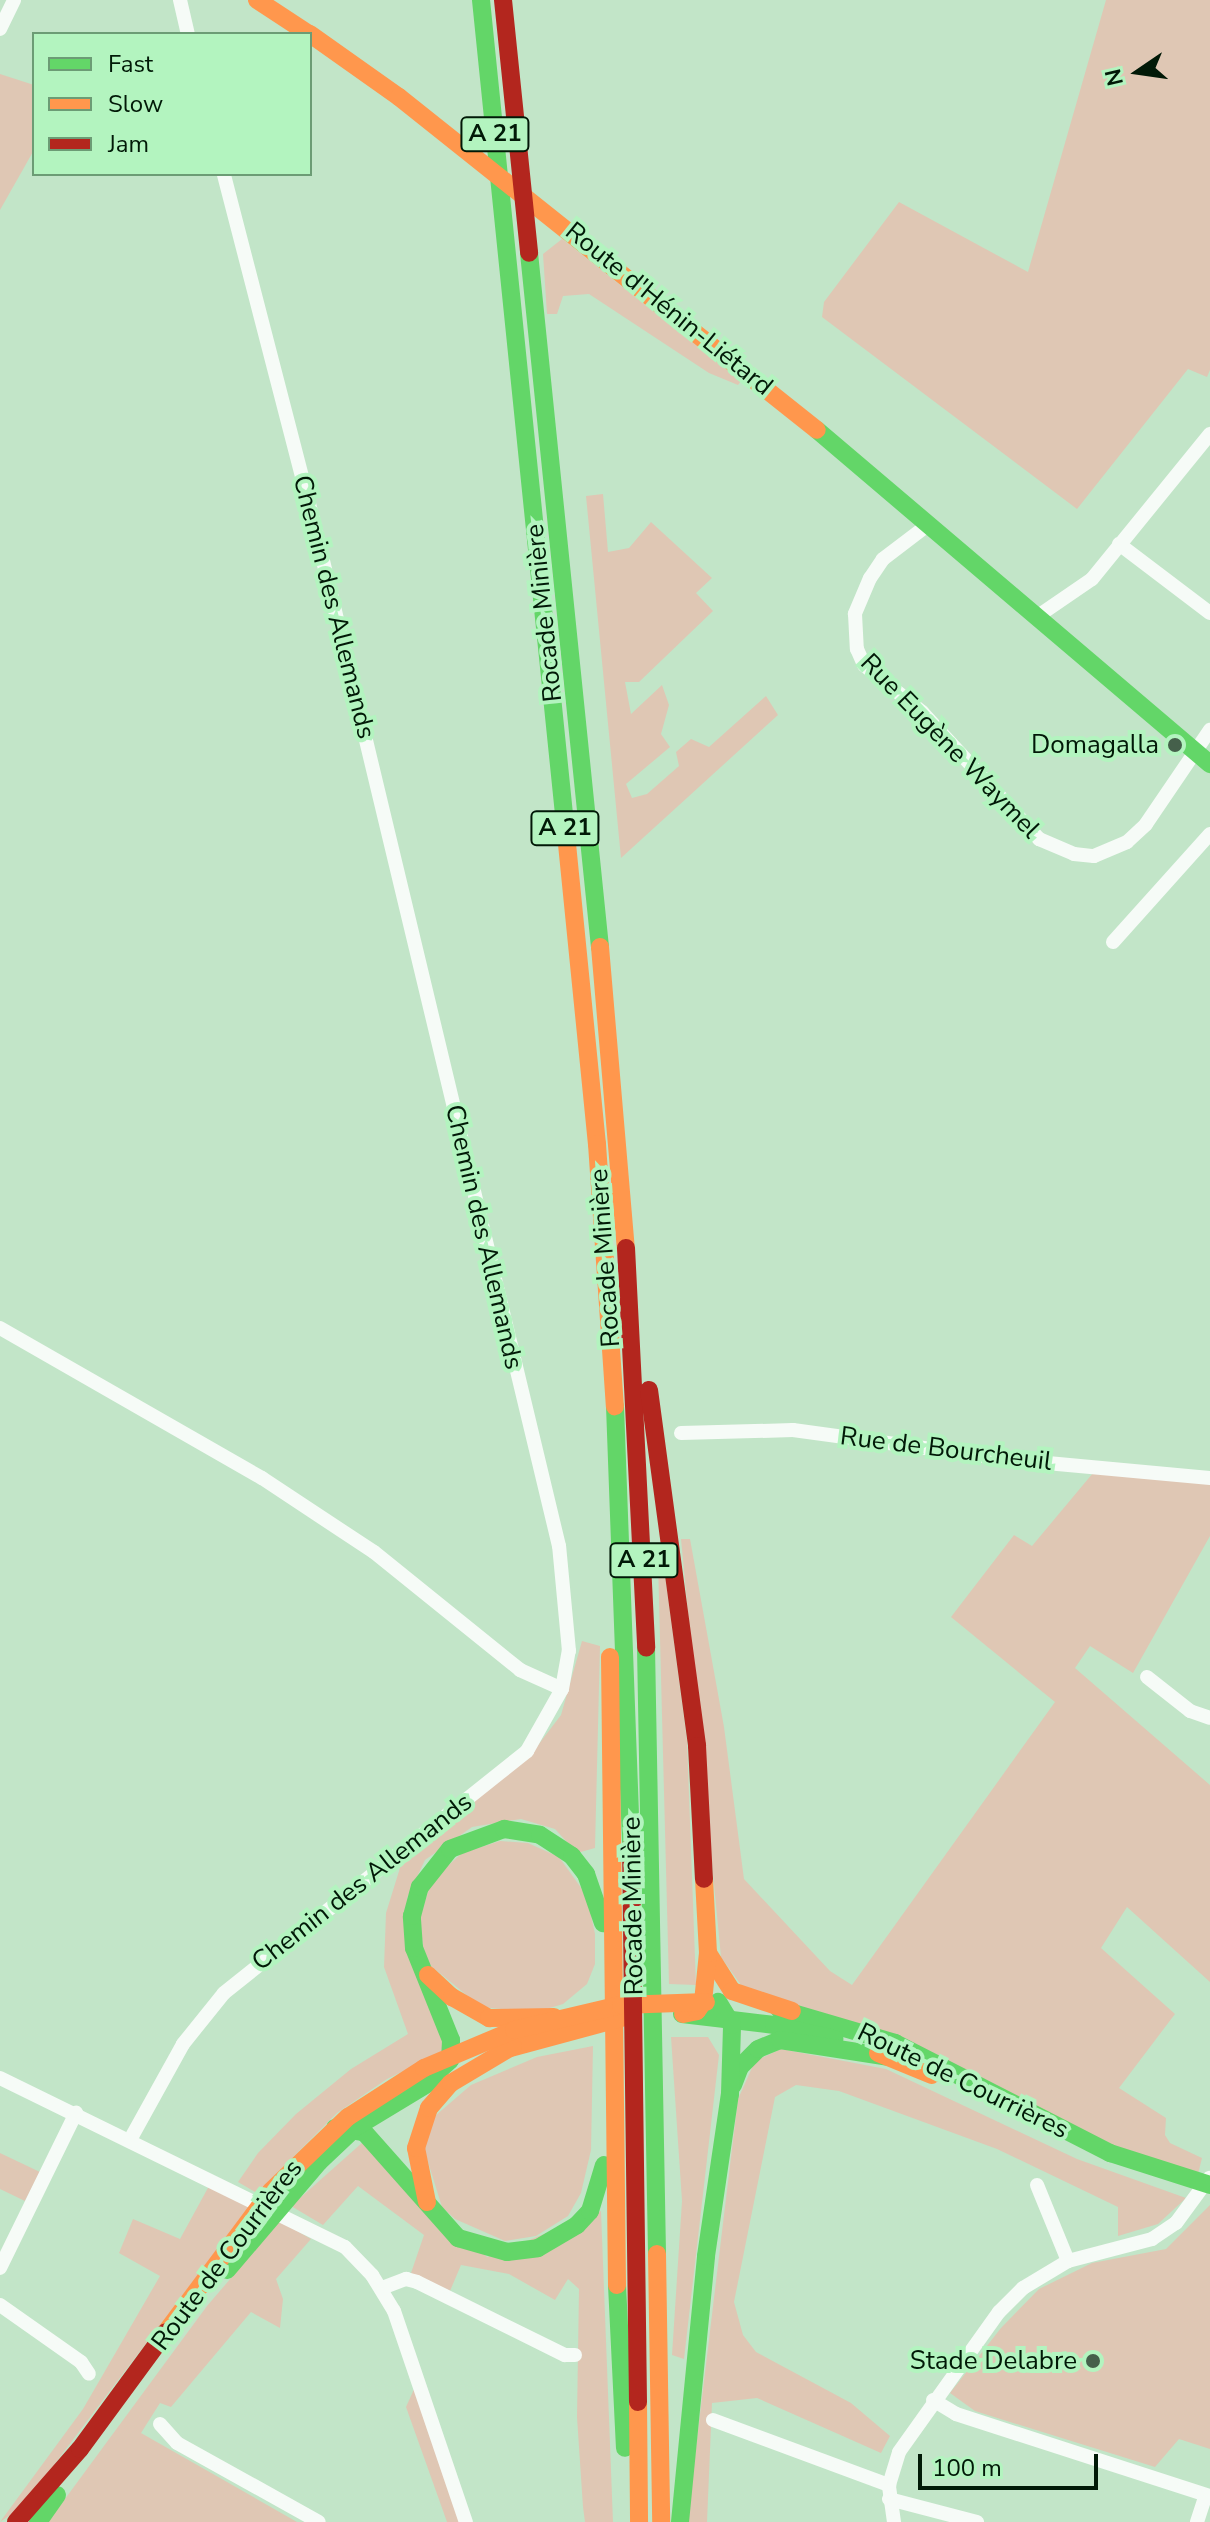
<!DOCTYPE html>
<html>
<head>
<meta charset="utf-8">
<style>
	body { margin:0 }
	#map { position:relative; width:1210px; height:2522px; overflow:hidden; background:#c2e5c8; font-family:"Nunito Sans",sans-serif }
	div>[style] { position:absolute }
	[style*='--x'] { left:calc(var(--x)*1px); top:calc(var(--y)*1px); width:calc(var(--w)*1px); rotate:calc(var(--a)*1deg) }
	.green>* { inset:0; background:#dfc7b4 }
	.street>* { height:14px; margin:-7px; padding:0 7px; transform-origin:7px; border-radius:7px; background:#f6fbf7 }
	.fast>* { height:18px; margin:-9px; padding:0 9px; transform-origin:9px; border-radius:9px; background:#63d668 }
	.slow>* { height:18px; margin:-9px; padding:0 9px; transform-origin:9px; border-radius:9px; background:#ff974d }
	.jam>* { height:18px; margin:-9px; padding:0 9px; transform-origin:9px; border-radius:9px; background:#b3261e }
	.dots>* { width:22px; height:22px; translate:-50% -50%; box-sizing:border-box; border:4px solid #b3f4bf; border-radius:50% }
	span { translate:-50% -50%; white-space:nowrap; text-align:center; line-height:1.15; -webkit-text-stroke:8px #b3f4bf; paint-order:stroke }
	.shield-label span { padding:2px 6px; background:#b3f4bf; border:2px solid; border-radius:6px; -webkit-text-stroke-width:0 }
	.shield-label { font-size:24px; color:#011907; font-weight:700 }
	.street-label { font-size:26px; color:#011907 }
	.poi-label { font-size:26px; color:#011907 }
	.right { translate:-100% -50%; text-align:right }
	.legend { position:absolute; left:32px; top:32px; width:280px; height:144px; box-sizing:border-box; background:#b3f4bf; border:2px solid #6c9c75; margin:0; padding:10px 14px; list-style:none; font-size:24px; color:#011907 }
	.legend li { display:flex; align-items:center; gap:16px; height:40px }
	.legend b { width:40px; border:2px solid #6c9c75 }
	.north { position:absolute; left:1098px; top:32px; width:80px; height:80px; -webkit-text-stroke:6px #b3f4bf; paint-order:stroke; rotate:257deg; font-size:22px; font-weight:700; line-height:32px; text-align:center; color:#011907 }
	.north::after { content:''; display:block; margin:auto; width:28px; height:36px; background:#011907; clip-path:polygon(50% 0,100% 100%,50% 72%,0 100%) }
	.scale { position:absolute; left:918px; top:2454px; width:180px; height:36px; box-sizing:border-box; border:4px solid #011907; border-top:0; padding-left:10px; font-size:24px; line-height:28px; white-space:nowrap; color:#011907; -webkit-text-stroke:6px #b3f4bf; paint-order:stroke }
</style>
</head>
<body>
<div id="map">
	<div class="green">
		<div style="clip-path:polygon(1106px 0,1210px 0,1210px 370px,1207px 377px,1188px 369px,1077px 509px,822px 317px,824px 302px,899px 202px,1028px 272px)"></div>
		<div style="clip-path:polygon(0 74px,34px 85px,34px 150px,0 210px)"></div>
		<div style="clip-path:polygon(562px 239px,741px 381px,738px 385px,709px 373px,589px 294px,563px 296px,557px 314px,547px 314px,543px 254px)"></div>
		<div style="clip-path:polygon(603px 494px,608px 552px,629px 548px,651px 522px,712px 578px,696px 593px,713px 611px,639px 682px,625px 682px,631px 714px,662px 685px,669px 705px,661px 734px,670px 747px,626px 784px,632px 798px,647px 794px,679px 766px,676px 752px,691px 739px,709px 747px,766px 696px,778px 715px,621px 858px,586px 496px)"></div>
		<div style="clip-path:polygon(1093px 1473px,1210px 1482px,1210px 1536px,1133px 1673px,1090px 1646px,1075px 1668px,1210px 1785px,1210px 1982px,1127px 1907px,1101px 1948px,1175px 2014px,1119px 2088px,1166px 2118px,1165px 2135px,1170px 2143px,1202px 2158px,1198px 2174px,1121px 2150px,889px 2035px,746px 1992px,721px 1957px,681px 1539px,690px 1539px,724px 1727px,744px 1879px,830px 1971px,852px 1985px,1055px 1702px,951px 1617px,1014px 1535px,1032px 1546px)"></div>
		<div style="clip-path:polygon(663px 1560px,687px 1741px,696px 1985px,669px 1984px,658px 1561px)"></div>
		<div style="clip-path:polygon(582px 1641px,600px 1646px,595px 1848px,577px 1853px,555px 1829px,521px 1819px,472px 1827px,425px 1860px,407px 1898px,445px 2039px,442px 2052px,387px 2079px,337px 2113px,257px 2193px,238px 2182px,258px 2153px,296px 2114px,351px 2069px,408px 2034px,384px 1967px,386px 1913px,404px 1855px,532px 1753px,561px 1715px)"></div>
		<div style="clip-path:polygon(500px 1841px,528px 1843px,559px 1857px,587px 1896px,595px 1934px,595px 1964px,587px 1984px,563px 2004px,536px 2012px,481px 2007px,430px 1965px,423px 1947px,420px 1919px,431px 1881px,462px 1853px)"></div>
		<div style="clip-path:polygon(671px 2037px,708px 2037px,719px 2055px,684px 2359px,672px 2355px,682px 2201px)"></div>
		<div style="clip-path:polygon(593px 2046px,591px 2150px,581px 2193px,568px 2216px,536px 2236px,505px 2241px,455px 2219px,442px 2207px,424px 2149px,435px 2116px,471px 2085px,537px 2057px)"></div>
		<div style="clip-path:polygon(781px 2049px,886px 2069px,1077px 2159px,1186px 2198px,1158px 2224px,1118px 2236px,1118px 2207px,997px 2149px,839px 2091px,796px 2085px,775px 2097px,734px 2302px,743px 2335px,756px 2352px,851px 2403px,890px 2436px,881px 2453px,757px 2398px,712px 2403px,707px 2522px,687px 2522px,738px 2099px,755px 2061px)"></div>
		<div style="clip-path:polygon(363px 2142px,487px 2257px,601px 2211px,613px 2522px,585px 2522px,583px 2507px,577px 2417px,579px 2289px,568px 2279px,555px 2300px,509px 2274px,461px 2265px,450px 2291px,411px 2273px,424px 2235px,358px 2186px,323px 2225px,291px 2206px)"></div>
		<div style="clip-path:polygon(0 2153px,40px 2172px,25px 2201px,0 2189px)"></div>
		<div style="clip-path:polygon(209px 2186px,250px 2206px,22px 2507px,0 2522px,83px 2409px,160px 2276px,119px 2253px,133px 2219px,180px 2239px)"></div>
		<div style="clip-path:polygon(1210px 2205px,1210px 2449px,1179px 2439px,1155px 2467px,975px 2411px,950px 2393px,1001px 2328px,1039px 2289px,1092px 2263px,1166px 2249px)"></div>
		<div style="clip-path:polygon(280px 2221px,311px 2239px,276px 2279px,283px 2299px,280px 2328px,251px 2312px,171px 2407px,160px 2403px,141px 2433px,297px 2522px,48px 2522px,207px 2306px)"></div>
		<div style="clip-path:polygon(415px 2387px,460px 2522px,447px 2522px,406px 2407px)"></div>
	</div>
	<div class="street">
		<div style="--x:180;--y:0;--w:35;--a:77"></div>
		<div style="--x:0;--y:29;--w:32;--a:-64"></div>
		<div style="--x:929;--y:524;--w:58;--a:142.7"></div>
		<div style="--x:883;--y:559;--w:23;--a:124"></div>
		<div style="--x:870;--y:578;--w:39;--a:113"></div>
		<div style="--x:855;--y:614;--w:35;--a:87"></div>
		<div style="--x:857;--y:649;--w:17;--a:66"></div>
		<div style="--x:864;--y:665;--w:75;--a:39"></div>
		<div style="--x:922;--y:712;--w:173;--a:47.3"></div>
		<div style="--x:1039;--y:839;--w:38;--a:23"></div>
		<div style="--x:1074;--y:854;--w:20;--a:6"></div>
		<div style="--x:1094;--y:856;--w:36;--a:-23"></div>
		<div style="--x:1127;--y:842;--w:26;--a:-43"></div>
		<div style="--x:1146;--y:824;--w:114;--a:-55.8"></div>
		<div style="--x:1119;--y:544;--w:114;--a:37.2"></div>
		<div style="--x:1038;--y:616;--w:65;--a:-34.4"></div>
		<div style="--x:1092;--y:579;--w:187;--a:-50.9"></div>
		<div style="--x:1113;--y:942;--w:145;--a:-48.1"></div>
		<div style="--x:0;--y:1328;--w:302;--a:29.8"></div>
		<div style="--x:262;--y:1478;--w:134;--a:33.5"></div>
		<div style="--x:374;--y:1552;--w:188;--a:38.9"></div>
		<div style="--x:520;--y:1670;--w:46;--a:24.3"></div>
		<div style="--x:681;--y:1433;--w:112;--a:-1.5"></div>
		<div style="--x:793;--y:1430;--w:213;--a:7.8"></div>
		<div style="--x:1004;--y:1459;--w:207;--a:5.3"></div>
		<div style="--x:1147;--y:1677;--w:55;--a:38.3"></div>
		<div style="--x:1190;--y:1711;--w:21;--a:19"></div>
		<div style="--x:0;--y:2078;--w:384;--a:26.1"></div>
		<div style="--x:345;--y:2247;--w:39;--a:46"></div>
		<div style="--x:372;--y:2275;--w:42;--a:58.6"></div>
		<div style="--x:394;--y:2311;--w:223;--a:71.2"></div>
		<div style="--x:131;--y:2138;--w:107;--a:-61"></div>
		<div style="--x:183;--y:2044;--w:65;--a:-51.2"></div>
		<div style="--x:224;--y:1993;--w:388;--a:-38.6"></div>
		<div style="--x:527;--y:1751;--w:71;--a:-60.6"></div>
		<div style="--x:562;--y:1689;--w:39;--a:-80"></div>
		<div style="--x:569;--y:1651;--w:105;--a:-95.4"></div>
		<div style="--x:559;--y:1546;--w:1052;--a:-103.47"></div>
		<div style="--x:314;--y:523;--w:360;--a:-104.5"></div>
		<div style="--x:1037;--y:2185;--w:82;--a:67.8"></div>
		<div style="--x:0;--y:2268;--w:173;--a:-63.9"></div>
		<div style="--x:382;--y:2288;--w:26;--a:-21"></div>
		<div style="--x:406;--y:2279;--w:11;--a:15"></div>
		<div style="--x:417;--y:2282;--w:165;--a:26.3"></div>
		<div style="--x:565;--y:2355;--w:10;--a:0"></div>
		<div style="--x:0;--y:2305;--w:99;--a:35.1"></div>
		<div style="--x:81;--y:2362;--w:14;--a:56"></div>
		<div style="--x:933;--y:2400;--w:27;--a:31"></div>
		<div style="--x:956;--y:2414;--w:267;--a:17.9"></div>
		<div style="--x:713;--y:2420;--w:188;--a:20.3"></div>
		<div style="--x:160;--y:2424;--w:25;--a:48"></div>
		<div style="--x:177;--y:2443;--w:162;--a:29.1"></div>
		<div style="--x:889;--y:2499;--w:91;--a:14.6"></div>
		<div style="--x:894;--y:2522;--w:37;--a:-98"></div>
		<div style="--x:889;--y:2485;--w:34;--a:-73"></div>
		<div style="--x:899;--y:2452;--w:172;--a:-54.5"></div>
		<div style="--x:999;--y:2312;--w:34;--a:-45"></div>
		<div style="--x:1023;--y:2288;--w:52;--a:-31"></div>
		<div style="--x:1068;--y:2261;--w:87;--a:-14.7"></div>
		<div style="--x:1152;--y:2239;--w:29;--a:-34"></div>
		<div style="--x:1176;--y:2223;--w:56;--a:-53.7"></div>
		<div style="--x:1197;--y:2522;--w:28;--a:-72"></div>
	</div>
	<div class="fast">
		<div style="--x:481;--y:0;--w:838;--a:84.18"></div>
		<div style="--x:529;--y:253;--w:698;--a:84.16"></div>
		<div style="--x:817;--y:430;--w:516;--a:40.36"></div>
		<div style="--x:615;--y:1406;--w:440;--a:87.9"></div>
		<div style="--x:646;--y:1647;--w:607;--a:88.96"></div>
		<div style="--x:779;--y:2009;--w:121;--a:16.3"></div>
		<div style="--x:895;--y:2043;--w:242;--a:27.1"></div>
		<div style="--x:1110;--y:2153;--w:105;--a:17.7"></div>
		<div style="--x:682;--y:2014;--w:93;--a:6.8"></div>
		<div style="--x:774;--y:2025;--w:62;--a:13.1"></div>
		<div style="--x:427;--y:2081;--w:31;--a:-42"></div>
		<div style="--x:450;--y:2060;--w:20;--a:-87"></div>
		<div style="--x:451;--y:2040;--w:99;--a:-111.9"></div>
		<div style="--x:414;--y:1948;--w:32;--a:-94"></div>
		<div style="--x:412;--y:1916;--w:30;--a:-75"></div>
		<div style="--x:420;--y:1887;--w:48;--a:-51.7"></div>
		<div style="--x:450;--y:1849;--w:58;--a:-20.3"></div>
		<div style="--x:504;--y:1829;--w:36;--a:9"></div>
		<div style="--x:540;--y:1835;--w:38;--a:33"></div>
		<div style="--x:572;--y:1856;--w:23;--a:52"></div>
		<div style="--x:586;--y:1874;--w:52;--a:70.9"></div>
		<div style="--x:733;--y:2085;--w:19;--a:-69"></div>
		<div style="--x:740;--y:2067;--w:25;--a:-45"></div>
		<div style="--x:758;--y:2049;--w:24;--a:-22"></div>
		<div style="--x:780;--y:2040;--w:111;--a:8.8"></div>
		<div style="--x:335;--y:2128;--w:29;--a:8"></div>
		<div style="--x:364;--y:2132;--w:142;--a:48.4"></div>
		<div style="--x:458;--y:2238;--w:51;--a:15.9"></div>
		<div style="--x:507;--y:2252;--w:31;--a:-7"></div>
		<div style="--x:538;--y:2248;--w:45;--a:-30.5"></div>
		<div style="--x:577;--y:2225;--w:19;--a:-47"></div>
		<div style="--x:590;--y:2211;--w:48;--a:-73.1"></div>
		<div style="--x:227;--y:2270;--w:142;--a:-49.6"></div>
		<div style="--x:319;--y:2162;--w:51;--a:-43.4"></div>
		<div style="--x:356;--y:2127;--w:97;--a:-31.1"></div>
		<div style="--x:617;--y:2285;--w:163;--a:87.2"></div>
		<div style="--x:38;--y:2522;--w:33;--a:-55"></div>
		<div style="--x:680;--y:2522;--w:267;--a:-84.4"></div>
		<div style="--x:706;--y:2256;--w:164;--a:-81.6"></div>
		<div style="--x:730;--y:2094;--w:69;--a:-88.3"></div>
		<div style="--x:732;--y:2025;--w:27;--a:-121"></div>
	</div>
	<div class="slow">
		<div style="--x:257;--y:0;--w:62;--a:33.2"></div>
		<div style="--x:310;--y:34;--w:109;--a:35.3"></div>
		<div style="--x:399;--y:97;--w:534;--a:38.54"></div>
		<div style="--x:566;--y:834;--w:312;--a:84.3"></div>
		<div style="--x:597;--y:1144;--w:263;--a:86.1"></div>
		<div style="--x:600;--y:947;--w:302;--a:85.1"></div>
		<div style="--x:610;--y:1657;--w:628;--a:89.36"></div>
		<div style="--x:708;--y:1953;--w:45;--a:57.7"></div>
		<div style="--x:732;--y:1991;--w:63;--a:18.4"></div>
		<div style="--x:428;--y:1975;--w:33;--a:43"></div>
		<div style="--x:452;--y:1997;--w:43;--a:29.6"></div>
		<div style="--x:489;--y:2018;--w:65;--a:-0.9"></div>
		<div style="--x:683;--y:2014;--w:14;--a:-12"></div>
		<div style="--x:697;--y:2011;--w:11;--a:-56"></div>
		<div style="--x:703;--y:2002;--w:49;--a:-84.2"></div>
		<div style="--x:708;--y:1953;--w:74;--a:-93.1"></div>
		<div style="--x:503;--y:2050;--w:126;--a:-15.1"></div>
		<div style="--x:878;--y:2053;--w:58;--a:22.2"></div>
		<div style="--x:427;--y:2202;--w:55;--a:-101.5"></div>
		<div style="--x:416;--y:2148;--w:42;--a:-72"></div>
		<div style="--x:429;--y:2108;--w:33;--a:-49"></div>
		<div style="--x:451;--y:2083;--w:72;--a:-30.8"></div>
		<div style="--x:657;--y:2254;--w:268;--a:89.1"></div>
		<div style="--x:166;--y:2332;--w:176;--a:-53.3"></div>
		<div style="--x:271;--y:2191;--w:107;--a:-43.9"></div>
		<div style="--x:348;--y:2117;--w:90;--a:-32.8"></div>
		<div style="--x:424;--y:2068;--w:98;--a:-22.9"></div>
		<div style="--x:514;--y:2030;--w:110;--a:-13.2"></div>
		<div style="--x:621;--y:2005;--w:85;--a:-2"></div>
		<div style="--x:638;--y:2402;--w:120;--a:89.5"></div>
	</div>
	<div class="jam">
		<div style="--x:503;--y:0;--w:254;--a:84.1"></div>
		<div style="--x:626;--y:1248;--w:400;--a:87.1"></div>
		<div style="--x:649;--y:1390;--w:359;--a:82.3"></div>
		<div style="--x:697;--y:1746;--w:133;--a:87"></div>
		<div style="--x:631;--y:1846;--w:556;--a:89.28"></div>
		<div style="--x:16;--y:2522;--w:97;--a:-48.8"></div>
		<div style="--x:80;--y:2449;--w:145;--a:-53.7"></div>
	</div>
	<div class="dots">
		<div style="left:1175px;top:745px;background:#45604b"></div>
		<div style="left:1093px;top:2361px;background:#45604b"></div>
	</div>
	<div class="shield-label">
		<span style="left:495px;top:134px">A 21</span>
		<span style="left:565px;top:828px">A 21</span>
		<span style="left:644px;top:1560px">A 21</span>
	</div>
	<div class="street-label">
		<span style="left:669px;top:309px;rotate:39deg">Route d'Hénin-Liétard</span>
		<span style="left:334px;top:607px;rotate:76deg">Chemin des Allemands</span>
		<span style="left:544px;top:613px;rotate:-96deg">Rocade Minière</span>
		<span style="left:950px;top:746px;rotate:46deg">Rue Eugène Waymel</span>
		<span style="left:484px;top:1237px;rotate:77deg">Chemin des Allemands</span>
		<span style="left:605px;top:1258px;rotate:-94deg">Rocade Minière</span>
		<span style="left:946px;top:1449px;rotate:7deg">Rue de Bourcheuil</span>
		<span style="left:362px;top:1882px;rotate:-38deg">Chemin des Allemands</span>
		<span style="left:633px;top:1906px;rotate:-91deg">Rocade Minière</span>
		<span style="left:963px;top:2081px;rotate:26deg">Route de Courrières</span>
		<span style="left:227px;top:2255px;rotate:-53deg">Route de Courrières</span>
	</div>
	<div class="poi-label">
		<span class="right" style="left:1159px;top:745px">Domagalla</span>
		<span class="right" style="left:1077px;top:2361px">Stade Delabre</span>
	</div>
	<ul class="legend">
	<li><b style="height:10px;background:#63d668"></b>Fast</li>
	<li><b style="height:10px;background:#ff974d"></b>Slow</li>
	<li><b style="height:10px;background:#b3261e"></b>Jam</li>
	</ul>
	<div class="north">N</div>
	<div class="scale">100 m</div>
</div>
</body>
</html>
